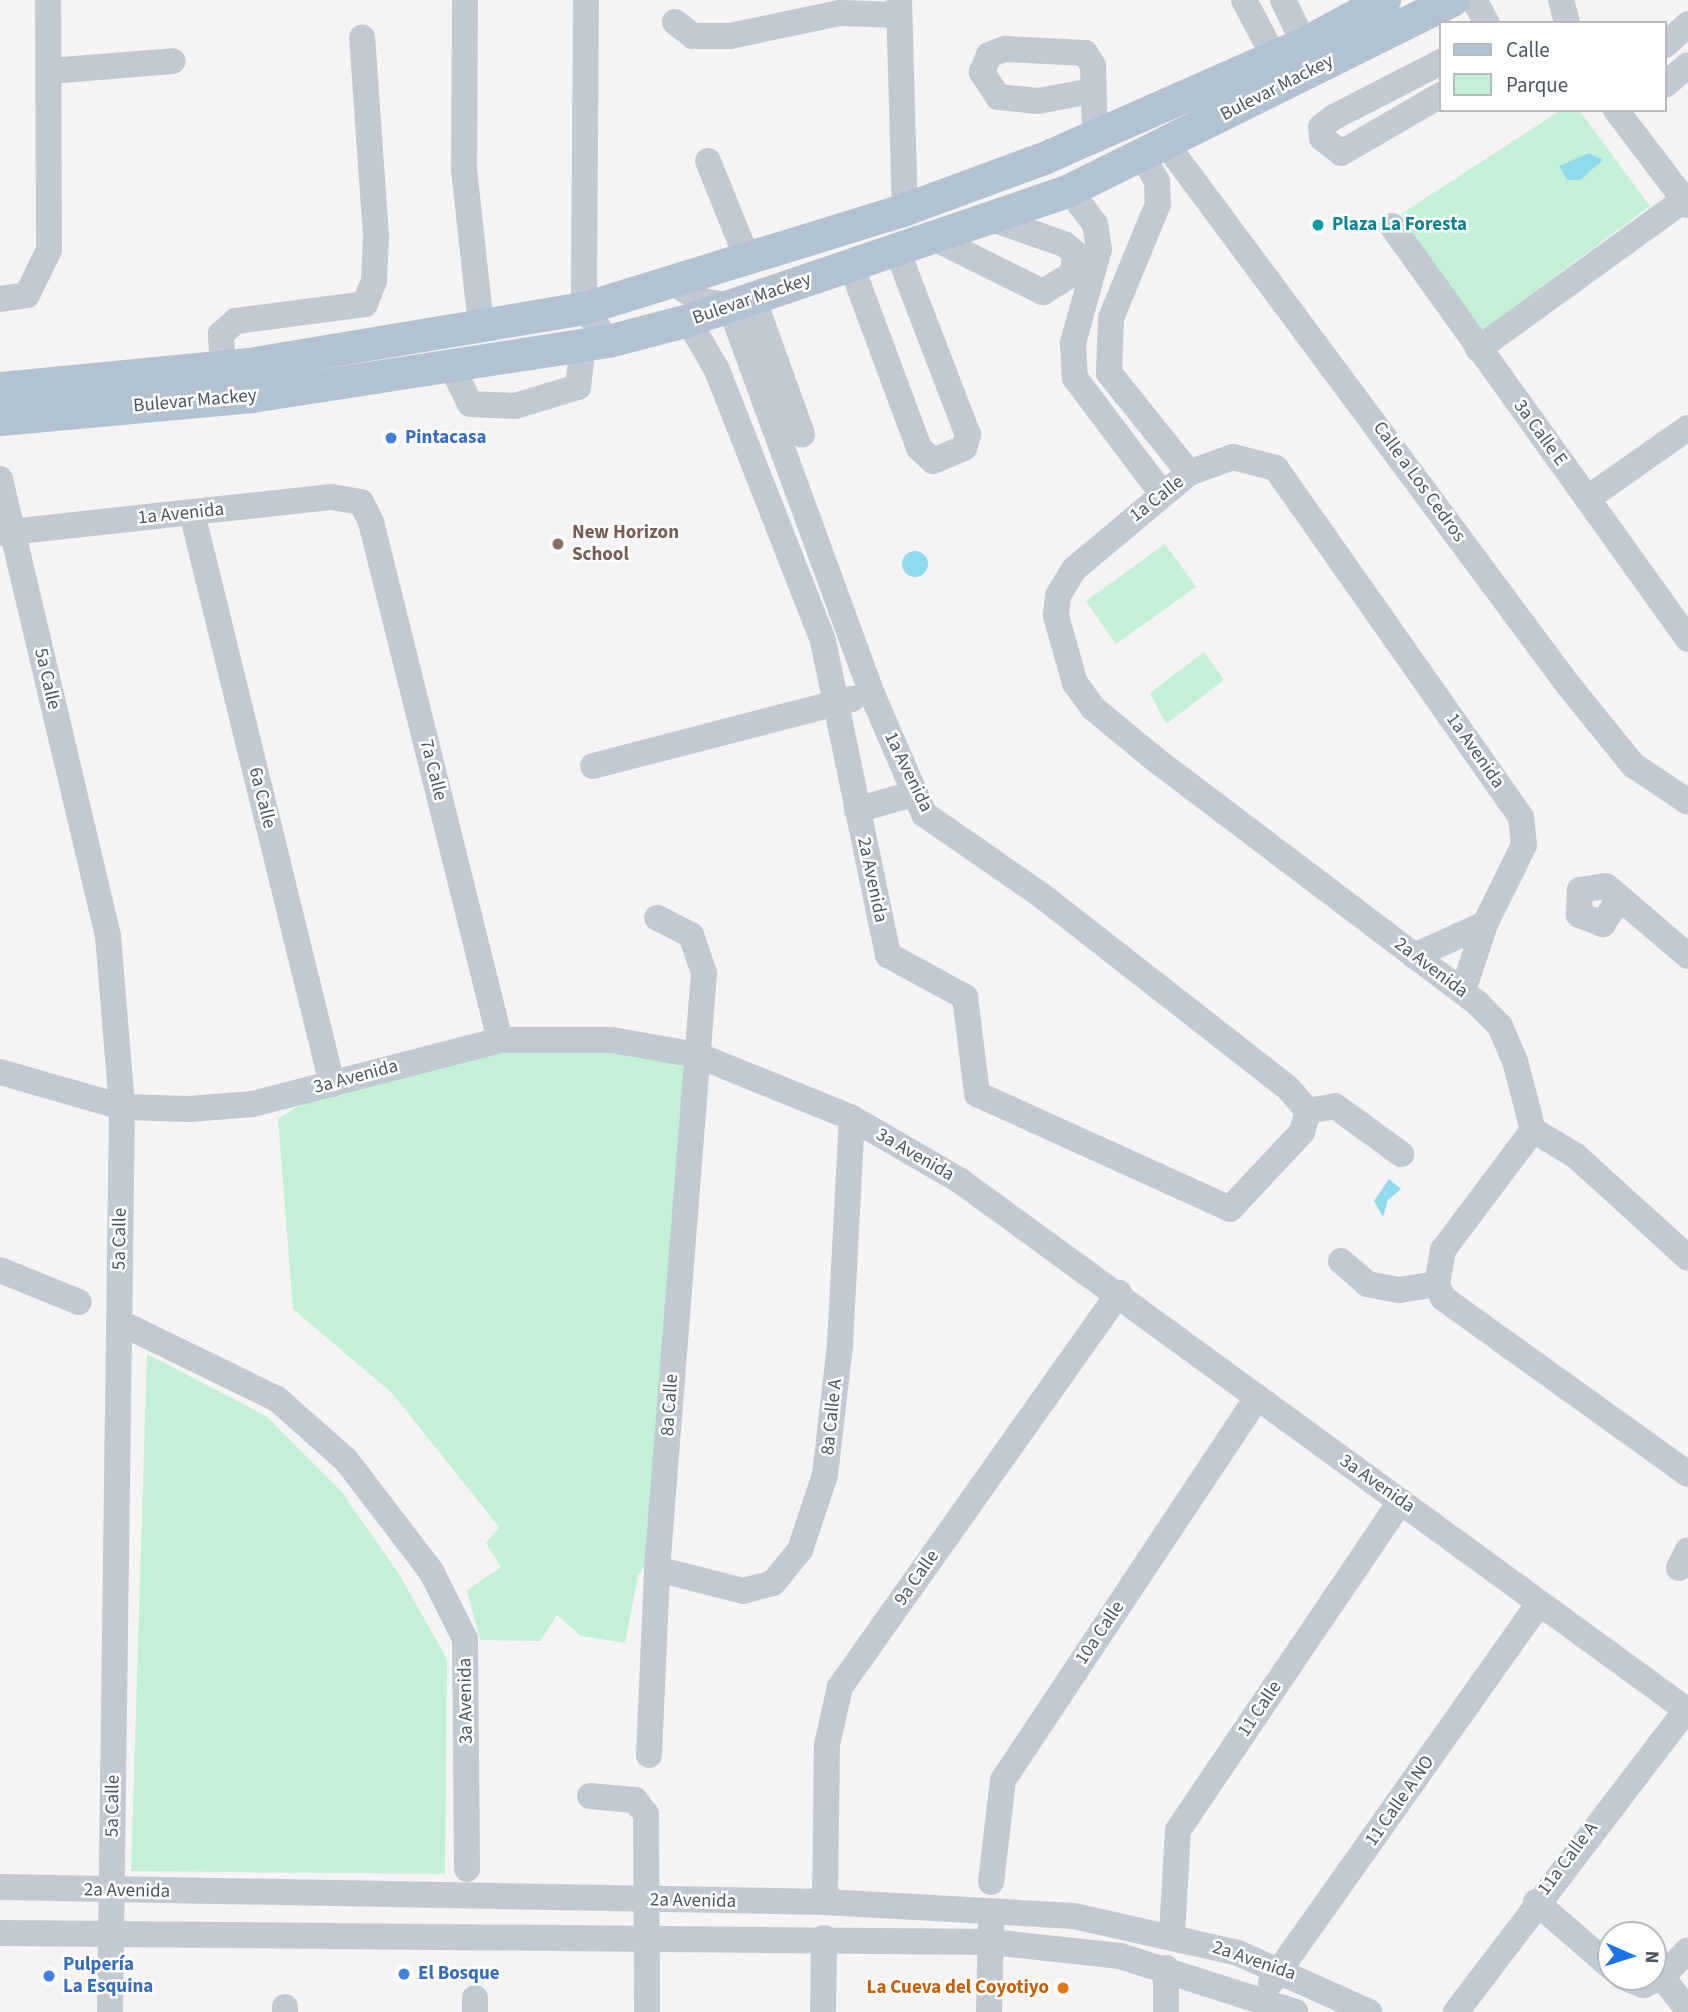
<!DOCTYPE html>
<html>
<head>
<meta charset="utf-8">
<style>
	body { margin:0 }
	#map { position:relative; width:1688px; height:2012px; overflow:hidden; background:#f5f3f3; font-family:"Source Sans 3",sans-serif }
	div>[style] { position:absolute }
	[style*='--x'] { left:calc(var(--x)*1px); top:calc(var(--y)*1px); width:calc(var(--w)*1px); rotate:calc(var(--a)*1deg) }
	.green>* { inset:0; background:#c3f1d5 }
	.water>* { inset:0; background:#90daee }
	.round { border-radius:50% }
	.minor>* { height:26px; margin:-13px; padding:0 13px; transform-origin:13px; border-radius:13px; background:#c1cad2 }
	.major>* { height:33px; margin:-16.5px; padding:0 16.5px; transform-origin:16.5px; border-radius:16.5px; background:#b3c2d1 }
	.dots>* { width:19px; height:19px; translate:-50% -50%; box-sizing:border-box; border:4px solid #fff; border-radius:50% }
	span { translate:-50% -50%; white-space:nowrap; text-align:center; line-height:1.15; -webkit-text-stroke:5px #fff; paint-order:stroke }
	.street-label { font-size:19px; color:#4a5661 }
	.culture-label { font-size:19px; color:#0d838f; font-weight:700 }
	.left { translate:0 -50%; text-align:left }
	.shop-label { font-size:19px; color:#366cbe; font-weight:700 }
	.education-label { font-size:19px; color:#785e54; font-weight:700 }
	.food-label { font-size:19px; color:#c56008; font-weight:700 }
	.right { translate:-100% -50%; text-align:right }
	.legend { position:absolute; left:1439px; top:21px; width:228px; height:91px; box-sizing:border-box; background:#fff; border:2px solid #b7bbc0; margin:0; padding:9px 12px; list-style:none; font-size:21px; color:#4a5661 }
	.legend li { display:flex; align-items:center; gap:14px; height:35px }
	.legend b { width:35px; border:2px solid #b7bbc0 }
	.north { position:absolute; left:1597px; top:1921px; width:70px; height:70px; box-sizing:border-box; background:#fff; border:2px solid #b7bbc0; border-radius:50%; rotate:93deg; font-size:19px; font-weight:700; line-height:28px; text-align:center; color:#4a5661 }
	.north::after { content:''; display:block; margin:auto; width:24px; height:32px; background:#1a73e8; clip-path:polygon(50% 0,100% 100%,50% 72%,0 100%) }
</style>
</head>
<body>
<div id="map">
	<div class="green">
		<div style="clip-path:polygon(1561px 110px,1579px 110px,1650px 206px,1479px 333px,1401px 214px)"></div>
		<div style="clip-path:polygon(1165px 544px,1196px 587px,1116px 644px,1086px 601px)"></div>
		<div style="clip-path:polygon(1204px 652px,1224px 680px,1166px 724px,1150px 693px)"></div>
		<div style="clip-path:polygon(500px 1040px,688px 1061px,652px 1554px,638px 1576px,625px 1643px,581px 1636px,557px 1615px,540px 1641px,480px 1640px,467px 1590px,501px 1567px,486px 1543px,499px 1527px,392px 1393px,293px 1309px,278px 1119px,332px 1084px)"></div>
		<div style="clip-path:polygon(147px 1354px,266px 1416px,341px 1491px,399px 1574px,447px 1659px,445px 1874px,131px 1871px)"></div>
	</div>
	<div class="water">
		<div style="clip-path:polygon(1589px 153px,1603px 160px,1580px 180px,1567px 180px,1559px 166px)"></div>
		<div class="round" style="left:902px;top:551px;width:26px;height:26px"></div>
		<div style="clip-path:polygon(1389px 1179px,1401px 1189px,1388px 1200px,1383px 1217px,1374px 1201px)"></div>
	</div>
	<div class="minor">
		<div style="--x:465;--y:0;--w:169;--a:90.3"></div>
		<div style="--x:464;--y:169;--w:157;--a:83.8"></div>
		<div style="--x:586;--y:0;--w:308;--a:90.4"></div>
		<div style="--x:584;--y:308;--w:41;--a:54"></div>
		<div style="--x:899;--y:0;--w:209;--a:88.4"></div>
		<div style="--x:1244;--y:0;--w:64;--a:62.2"></div>
		<div style="--x:1283;--y:0;--w:48;--a:64"></div>
		<div style="--x:1474;--y:0;--w:26;--a:61"></div>
		<div style="--x:1561;--y:0;--w:24;--a:75"></div>
		<div style="--x:675;--y:22;--w:23;--a:38"></div>
		<div style="--x:693;--y:36;--w:37;--a:0"></div>
		<div style="--x:730;--y:36;--w:112;--a:-11.8"></div>
		<div style="--x:840;--y:13;--w:59;--a:1.9"></div>
		<div style="--x:1665;--y:45;--w:31;--a:-42"></div>
		<div style="--x:1441;--y:62;--w:120;--a:152.8"></div>
		<div style="--x:1334;--y:117;--w:16;--a:142"></div>
		<div style="--x:1321;--y:127;--w:11;--a:85"></div>
		<div style="--x:1322;--y:138;--w:24;--a:38"></div>
		<div style="--x:1341;--y:153;--w:116;--a:-30.1"></div>
		<div style="--x:50;--y:71;--w:123;--a:-4.6"></div>
		<div style="--x:1665;--y:85;--w:30;--a:-41"></div>
		<div style="--x:1092;--y:91;--w:55;--a:169.5"></div>
		<div style="--x:1038;--y:101;--w:40;--a:-174.3"></div>
		<div style="--x:998;--y:97;--w:30;--a:-123"></div>
		<div style="--x:982;--y:72;--w:18;--a:-68"></div>
		<div style="--x:989;--y:55;--w:17;--a:-21"></div>
		<div style="--x:1005;--y:49;--w:80;--a:2.9"></div>
		<div style="--x:1085;--y:53;--w:15;--a:58"></div>
		<div style="--x:1093;--y:66;--w:70;--a:88.4"></div>
		<div style="--x:1616;--y:110;--w:119;--a:52.8"></div>
		<div style="--x:1167;--y:145;--w:674;--a:53.39"></div>
		<div style="--x:1569;--y:686;--w:102;--a:51"></div>
		<div style="--x:1633;--y:765;--w:66;--a:33.9"></div>
		<div style="--x:1143;--y:157;--w:28;--a:60"></div>
		<div style="--x:1157;--y:181;--w:23;--a:88"></div>
		<div style="--x:1158;--y:204;--w:123;--a:112.4"></div>
		<div style="--x:1111;--y:318;--w:55;--a:92.1"></div>
		<div style="--x:1109;--y:373;--w:128;--a:51.3"></div>
		<div style="--x:708;--y:161;--w:105;--a:68.1"></div>
		<div style="--x:1069;--y:190;--w:43;--a:52.6"></div>
		<div style="--x:1095;--y:224;--w:25;--a:81"></div>
		<div style="--x:1099;--y:249;--w:98;--a:105.5"></div>
		<div style="--x:1073;--y:343;--w:35;--a:87"></div>
		<div style="--x:1075;--y:378;--w:143;--a:53"></div>
		<div style="--x:1392;--y:226;--w:508;--a:54.37"></div>
		<div style="--x:932;--y:237;--w:124;--a:26.4"></div>
		<div style="--x:1043;--y:292;--w:36;--a:-32"></div>
		<div style="--x:1073;--y:273;--w:20;--a:-84"></div>
		<div style="--x:1075;--y:253;--w:14;--a:-141"></div>
		<div style="--x:1064;--y:244;--w:79;--a:-160.9"></div>
		<div style="--x:851;--y:265;--w:195;--a:69.6"></div>
		<div style="--x:919;--y:448;--w:19;--a:43"></div>
		<div style="--x:933;--y:461;--w:34;--a:-23"></div>
		<div style="--x:964;--y:448;--w:14;--a:-73"></div>
		<div style="--x:968;--y:435;--w:198;--a:-111"></div>
		<div style="--x:670;--y:281;--w:39;--a:31"></div>
		<div style="--x:703;--y:301;--w:27;--a:10"></div>
		<div style="--x:730;--y:306;--w:413;--a:69.9"></div>
		<div style="--x:872;--y:694;--w:131;--a:66.6"></div>
		<div style="--x:924;--y:814;--w:142;--a:34.7"></div>
		<div style="--x:1041;--y:895;--w:313;--a:38"></div>
		<div style="--x:1288;--y:1088;--w:30;--a:49"></div>
		<div style="--x:753;--y:298;--w:145;--a:70.2"></div>
		<div style="--x:0;--y:299;--w:27;--a:-8"></div>
		<div style="--x:27;--y:295;--w:50;--a:-63.9"></div>
		<div style="--x:49;--y:250;--w:250;--a:-90.2"></div>
		<div style="--x:688;--y:320;--w:58;--a:59.9"></div>
		<div style="--x:717;--y:370;--w:291;--a:68.6"></div>
		<div style="--x:823;--y:641;--w:321;--a:78.3"></div>
		<div style="--x:888;--y:955;--w:88;--a:28.6"></div>
		<div style="--x:965;--y:997;--w:98;--a:82.9"></div>
		<div style="--x:977;--y:1094;--w:278;--a:24.4"></div>
		<div style="--x:1230;--y:1209;--w:105;--a:-46.9"></div>
		<div style="--x:1302;--y:1132;--w:22;--a:-74"></div>
		<div style="--x:1478;--y:349;--w:254;--a:-35.9"></div>
		<div style="--x:451;--y:365;--w:43;--a:64"></div>
		<div style="--x:470;--y:404;--w:45;--a:2.5"></div>
		<div style="--x:515;--y:406;--w:66;--a:-16.8"></div>
		<div style="--x:578;--y:387;--w:43;--a:-83.4"></div>
		<div style="--x:223;--y:366;--w:32;--a:-94"></div>
		<div style="--x:221;--y:334;--w:20;--a:-41"></div>
		<div style="--x:236;--y:321;--w:130;--a:-7.5"></div>
		<div style="--x:365;--y:304;--w:26;--a:-69"></div>
		<div style="--x:374;--y:280;--w:44;--a:-87.4"></div>
		<div style="--x:376;--y:236;--w:199;--a:-94"></div>
		<div style="--x:0;--y:479;--w:470;--a:76.7"></div>
		<div style="--x:108;--y:936;--w:172;--a:85.3"></div>
		<div style="--x:122;--y:1107;--w:905;--a:90.76"></div>
		<div style="--x:1588;--y:498;--w:122;--a:-35"></div>
		<div style="--x:192;--y:513;--w:588;--a:76.22"></div>
		<div style="--x:0;--y:533;--w:334;--a:-6.2"></div>
		<div style="--x:332;--y:497;--w:29;--a:10"></div>
		<div style="--x:361;--y:502;--w:22;--a:63"></div>
		<div style="--x:371;--y:522;--w:534;--a:76.02"></div>
		<div style="--x:593;--y:766;--w:268;--a:-14.5"></div>
		<div style="--x:857;--y:810;--w:60;--a:-16.3"></div>
		<div style="--x:1619;--y:899;--w:30;--a:123"></div>
		<div style="--x:1603;--y:924;--w:26;--a:-159"></div>
		<div style="--x:1579;--y:915;--w:25;--a:-88"></div>
		<div style="--x:1580;--y:890;--w:26;--a:-9"></div>
		<div style="--x:1606;--y:886;--w:108;--a:40.5"></div>
		<div style="--x:1414;--y:956;--w:78;--a:-24.3"></div>
		<div style="--x:1463;--y:991;--w:71;--a:-71.8"></div>
		<div style="--x:1485;--y:924;--w:88;--a:-63.7"></div>
		<div style="--x:1524;--y:845;--w:28;--a:-96"></div>
		<div style="--x:1521;--y:817;--w:426;--a:-125.1"></div>
		<div style="--x:1276;--y:468;--w:44;--a:-165.7"></div>
		<div style="--x:1233;--y:457;--w:47;--a:160"></div>
		<div style="--x:1189;--y:473;--w:150;--a:140.1"></div>
		<div style="--x:1074;--y:569;--w:31;--a:121"></div>
		<div style="--x:1058;--y:596;--w:20;--a:96"></div>
		<div style="--x:1056;--y:616;--w:70;--a:74.2"></div>
		<div style="--x:1075;--y:683;--w:31;--a:54"></div>
		<div style="--x:1093;--y:708;--w:82;--a:39.5"></div>
		<div style="--x:1156;--y:760;--w:403;--a:37.1"></div>
		<div style="--x:1477;--y:1003;--w:33;--a:45"></div>
		<div style="--x:1500;--y:1026;--w:38;--a:67"></div>
		<div style="--x:1515;--y:1061;--w:71;--a:75.4"></div>
		<div style="--x:1533;--y:1130;--w:50;--a:31.2"></div>
		<div style="--x:1576;--y:1156;--w:151;--a:42.3"></div>
		<div style="--x:0;--y:1072;--w:127;--a:16"></div>
		<div style="--x:122;--y:1107;--w:67;--a:1.7"></div>
		<div style="--x:189;--y:1109;--w:64;--a:-4.5"></div>
		<div style="--x:253;--y:1104;--w:255;--a:-14.5"></div>
		<div style="--x:500;--y:1040;--w:112;--a:0"></div>
		<div style="--x:612;--y:1040;--w:86;--a:10"></div>
		<div style="--x:697;--y:1055;--w:167;--a:22.1"></div>
		<div style="--x:852;--y:1118;--w:124;--a:30.1"></div>
		<div style="--x:959;--y:1180;--w:902;--a:36.07"></div>
		<div style="--x:1308;--y:1111;--w:27;--a:-10"></div>
		<div style="--x:1335;--y:1106;--w:82;--a:36"></div>
		<div style="--x:1341;--y:1261;--w:35;--a:41"></div>
		<div style="--x:1367;--y:1284;--w:33;--a:11"></div>
		<div style="--x:1399;--y:1290;--w:38;--a:-9"></div>
		<div style="--x:0;--y:1270;--w:85;--a:22.1"></div>
		<div style="--x:1437;--y:1284;--w:15;--a:67"></div>
		<div style="--x:1443;--y:1298;--w:302;--a:35.7"></div>
		<div style="--x:1437;--y:1284;--w:35;--a:-80"></div>
		<div style="--x:1443;--y:1250;--w:150;--a:-53.1"></div>
		<div style="--x:119;--y:1322;--w:176;--a:26"></div>
		<div style="--x:277;--y:1399;--w:92;--a:41.5"></div>
		<div style="--x:346;--y:1460;--w:140;--a:52.6"></div>
		<div style="--x:431;--y:1571;--w:76;--a:63.4"></div>
		<div style="--x:465;--y:1639;--w:230;--a:89.5"></div>
		<div style="--x:1679;--y:1568;--w:20;--a:-63"></div>
		<div style="--x:657;--y:1569;--w:89;--a:14.3"></div>
		<div style="--x:743;--y:1591;--w:31;--a:-15"></div>
		<div style="--x:773;--y:1583;--w:43;--a:-50.7"></div>
		<div style="--x:800;--y:1550;--w:79;--a:-71.6"></div>
		<div style="--x:825;--y:1475;--w:131;--a:-83.4"></div>
		<div style="--x:840;--y:1345;--w:227;--a:-87"></div>
		<div style="--x:649;--y:1755;--w:186;--a:-87.5"></div>
		<div style="--x:657;--y:1569;--w:598;--a:-85.49"></div>
		<div style="--x:704;--y:973;--w:40;--a:-108.9"></div>
		<div style="--x:691;--y:935;--w:38;--a:-153"></div>
		<div style="--x:590;--y:1796;--w:45;--a:5.1"></div>
		<div style="--x:635;--y:1800;--w:18;--a:52"></div>
		<div style="--x:646;--y:1814;--w:198;--a:89.7"></div>
		<div style="--x:991;--y:1882;--w:103;--a:-83.3"></div>
		<div style="--x:1003;--y:1780;--w:456;--a:-56.4"></div>
		<div style="--x:0;--y:1887;--w:825;--a:1.04"></div>
		<div style="--x:825;--y:1902;--w:249;--a:3.2"></div>
		<div style="--x:1074;--y:1916;--w:168;--a:12.7"></div>
		<div style="--x:1238;--y:1953;--w:144;--a:24.2"></div>
		<div style="--x:825;--y:1902;--w:157;--a:-89.3"></div>
		<div style="--x:827;--y:1745;--w:59;--a:-77.4"></div>
		<div style="--x:840;--y:1687;--w:483;--a:-54.7"></div>
		<div style="--x:1536;--y:1902;--w:99;--a:40.9"></div>
		<div style="--x:0;--y:1933;--w:991;--a:0.52"></div>
		<div style="--x:991;--y:1942;--w:130;--a:6.2"></div>
		<div style="--x:1120;--y:1956;--w:184;--a:17.7"></div>
		<div style="--x:1172;--y:1934;--w:104;--a:-86.7"></div>
		<div style="--x:1178;--y:1830;--w:397;--a:-55.9"></div>
		<div style="--x:1623;--y:1977;--w:22;--a:22"></div>
		<div style="--x:1643;--y:1985;--w:21;--a:-23"></div>
		<div style="--x:1662;--y:1977;--w:37;--a:-46"></div>
		<div style="--x:1662;--y:1977;--w:42;--a:51.8"></div>
		<div style="--x:1271;--y:1982;--w:463;--a:-54.7"></div>
		<div style="--x:285;--y:2012;--w:5;--a:-90"></div>
		<div style="--x:475;--y:2012;--w:14;--a:-90"></div>
		<div style="--x:823;--y:2012;--w:74;--a:-89.2"></div>
		<div style="--x:989;--y:2012;--w:86;--a:-88.7"></div>
		<div style="--x:1166;--y:2012;--w:44;--a:-90"></div>
		<div style="--x:1456;--y:2012;--w:378;--a:-52.7"></div>
	</div>
	<div class="major">
		<div style="--x:0;--y:388;--w:250;--a:-5.5"></div>
		<div style="--x:249;--y:364;--w:340;--a:-9.5"></div>
		<div style="--x:584;--y:308;--w:336;--a:-17.1"></div>
		<div style="--x:905;--y:209;--w:150;--a:-20.2"></div>
		<div style="--x:1046;--y:157;--w:282;--a:-23.8"></div>
		<div style="--x:1304;--y:43;--w:91;--a:-28.3"></div>
		<div style="--x:0;--y:419;--w:253;--a:-5.2"></div>
		<div style="--x:252;--y:396;--w:360;--a:-8.8"></div>
		<div style="--x:608;--y:341;--w:83;--a:-14.7"></div>
		<div style="--x:688;--y:320;--w:403;--a:-18.8"></div>
		<div style="--x:1069;--y:190;--w:428;--a:-26.4"></div>
	</div>
	<div class="dots">
		<div style="left:1318px;top:225px;background:#0f9aa8"></div>
		<div style="left:391px;top:438px;background:#3f7fe0"></div>
		<div style="left:558px;top:544px;background:#8d6e63"></div>
		<div style="left:404px;top:1974px;background:#3f7fe0"></div>
		<div style="left:49px;top:1976px;background:#3f7fe0"></div>
		<div style="left:1063px;top:1988px;background:#e8710a"></div>
	</div>
	<div class="street-label">
		<span style="left:1277px;top:88px;rotate:-27deg">Bulevar Mackey</span>
		<span style="left:752px;top:299px;rotate:-19deg">Bulevar Mackey</span>
		<span style="left:195px;top:401px;rotate:-5deg">Bulevar Mackey</span>
		<span style="left:1540px;top:433px;rotate:54deg">3a Calle E</span>
		<span style="left:1419px;top:482px;rotate:54deg">Calle a Los Cedros</span>
		<span style="left:1157px;top:499px;rotate:-38deg">1a Calle</span>
		<span style="left:181px;top:514px;rotate:-6deg">1a Avenida</span>
		<span style="left:47px;top:679px;rotate:77deg">5a Calle</span>
		<span style="left:1475px;top:751px;rotate:55deg">1a Avenida</span>
		<span style="left:433px;top:770px;rotate:76deg">7a Calle</span>
		<span style="left:908px;top:772px;rotate:64deg">1a Avenida</span>
		<span style="left:262px;top:798px;rotate:76deg">6a Calle</span>
		<span style="left:872px;top:880px;rotate:78deg">2a Avenida</span>
		<span style="left:1431px;top:968px;rotate:37deg">2a Avenida</span>
		<span style="left:356px;top:1077px;rotate:-15deg">3a Avenida</span>
		<span style="left:915px;top:1155px;rotate:30deg">3a Avenida</span>
		<span style="left:120px;top:1239px;rotate:-89deg">5a Calle</span>
		<span style="left:670px;top:1405px;rotate:-86deg">8a Calle</span>
		<span style="left:832px;top:1417px;rotate:-84deg">8a Calle A</span>
		<span style="left:1377px;top:1484px;rotate:35deg">3a Avenida</span>
		<span style="left:917px;top:1578px;rotate:-55deg">9a Calle</span>
		<span style="left:1100px;top:1633px;rotate:-56deg">10a Calle</span>
		<span style="left:466px;top:1701px;rotate:-91deg">3a Avenida</span>
		<span style="left:1260px;top:1709px;rotate:-56deg">11 Calle</span>
		<span style="left:1400px;top:1801px;rotate:-55deg">11 Calle A NO</span>
		<span style="left:113px;top:1806px;rotate:-89deg">5a Calle</span>
		<span style="left:1568px;top:1859px;rotate:-53deg">11a Calle A</span>
		<span style="left:127px;top:1891px;rotate:1deg">2a Avenida</span>
		<span style="left:693px;top:1901px;rotate:1deg">2a Avenida</span>
		<span style="left:1254px;top:1961px;rotate:19deg">2a Avenida</span>
	</div>
	<div class="culture-label">
		<span class="left" style="left:1332px;top:225px">Plaza La Foresta</span>
	</div>
	<div class="shop-label">
		<span class="left" style="left:405px;top:438px">Pintacasa</span>
		<span class="left" style="left:63px;top:1976px">Pulpería<br>La Esquina</span>
		<span class="left" style="left:418px;top:1974px">El Bosque</span>
	</div>
	<div class="education-label">
		<span class="left" style="left:572px;top:544px">New Horizon<br>School</span>
	</div>
	<div class="food-label">
		<span class="right" style="left:1049px;top:1988px">La Cueva del Coyotiyo</span>
	</div>
	<ul class="legend">
	<li><b style="height:9px;background:#b3c2d1"></b>Calle</li>
	<li><b style="height:19px;background:#c3f1d5"></b>Parque</li>
	</ul>
	<div class="north">N</div>
</div>
</body>
</html>
